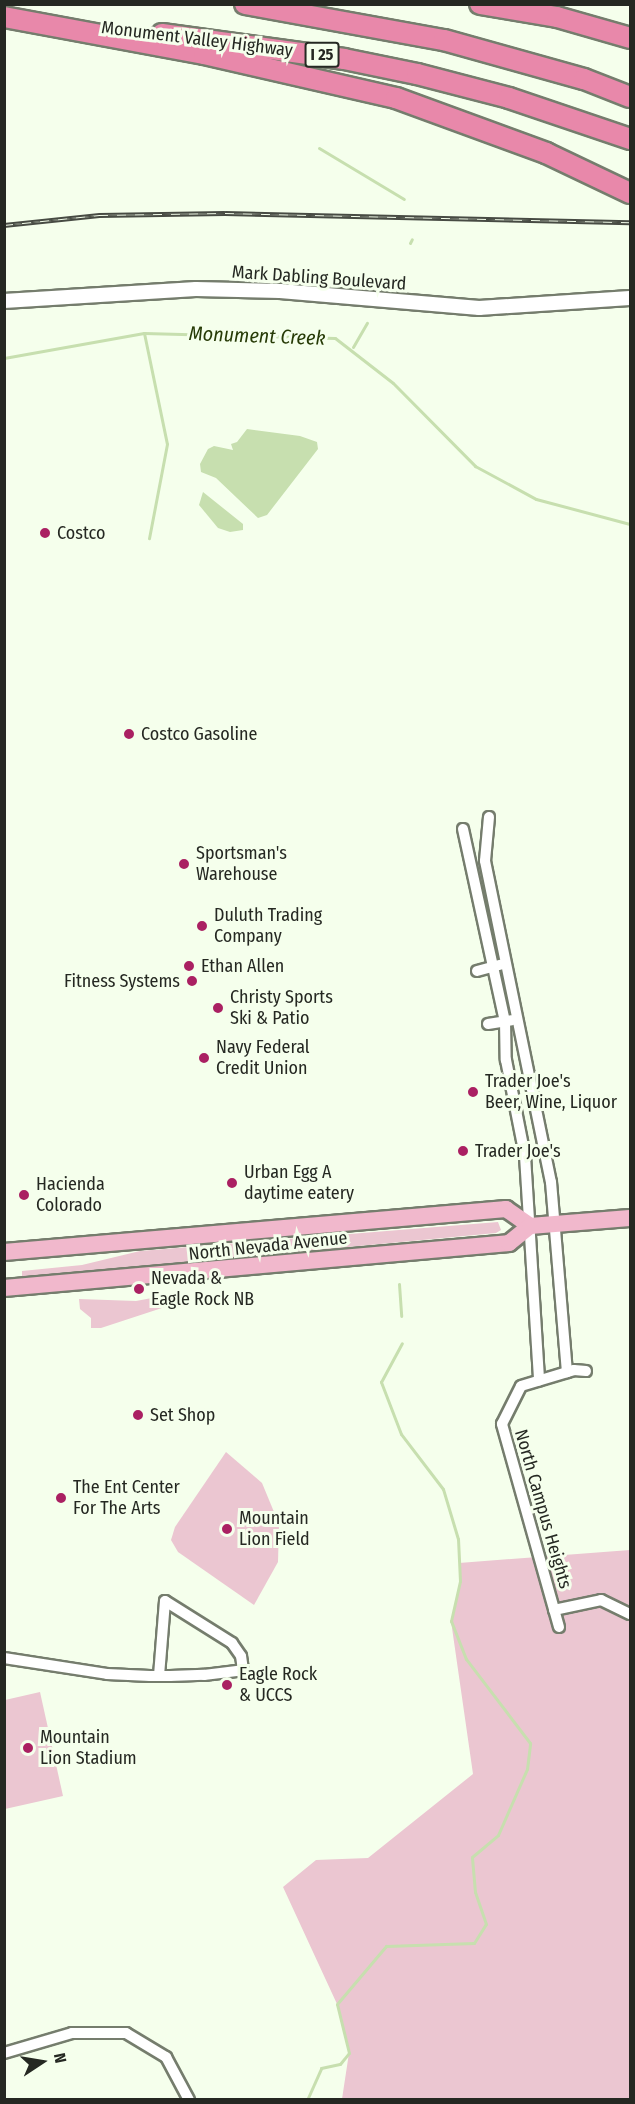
<!DOCTYPE html>
<html>
<head>
<meta charset="utf-8">
<style>
	body { margin:0 }
	#map { position:relative; width:635px; height:2104px; overflow:hidden; background:#f5ffec; font-family:"Fira Sans Condensed",sans-serif }
	div>[style] { position:absolute }
	[style*='--x'] { left:calc(var(--x)*1px); top:calc(var(--y)*1px); width:calc(var(--w)*1px); rotate:calc(var(--a)*1deg) }
	.green>* { inset:0; background:#ebc6d1 }
	.water>* { inset:0; background:#c7dfaf }
	.stream>* { height:3px; margin:-1.5px; padding:0 1.5px; transform-origin:1.5px; border-radius:1.5px; background:#c7dfaf }
	.roads { filter:drop-shadow(2px 0 #757d6d) drop-shadow(-2px 0 #757d6d) drop-shadow(0 2px #757d6d) drop-shadow(0 -2px #757d6d) }
	.minor>* { height:10px; margin:-5px; padding:0 5px; transform-origin:5px; border-radius:5px; background:#fff }
	.tertiary>* { height:14px; margin:-7px; padding:0 7px; transform-origin:7px; border-radius:7px; background:#fff }
	.primary>* { height:16px; margin:-8px; padding:0 8px; transform-origin:8px; border-radius:8px; background:#f1b8cc }
	.motorway>* { height:20px; margin:-10px; padding:0 10px; transform-origin:10px; border-radius:10px; background:#e888aa }
	.rail>* { height:5px; margin-top:-2.5px; transform-origin:0; background:repeating-linear-gradient(90deg,#f5ffec 0 9px,#474b43 0 18px); box-sizing:border-box; border-block:2px solid #474b43 }
	.dots>* { width:16px; height:16px; translate:-50% -50%; box-sizing:border-box; border:3px solid #f5ffec; border-radius:50% }
	span { translate:-50% -50%; white-space:nowrap; text-align:center; line-height:1.15; -webkit-text-stroke:6px #f5ffec; paint-order:stroke }
	.shield-label span { padding:2px 4px; background:#f5ffec; border:2px solid; border-radius:4px; -webkit-text-stroke-width:0 }
	.shield-label { font-size:16px; color:#252822; font-weight:700 }
	.street-label { font-size:18px; color:#252822 }
	.poi-label { font-size:18px; color:#252822 }
	.left { translate:0 -50%; text-align:left }
	.right { translate:-100% -50%; text-align:right }
	.water-label { font-size:20px; color:#273b07; font-style:italic }
	.frame { position:absolute; inset:0; border:6px solid #252822; pointer-events:none }
	.north { position:absolute; left:12px; top:2032px; width:60px; height:60px; -webkit-text-stroke:4px #f5ffec; paint-order:stroke; rotate:78deg; font-size:16px; font-weight:700; line-height:24px; text-align:center; color:#252822 }
	.north::after { content:''; display:block; margin:auto; width:21px; height:27px; background:#252822; clip-path:polygon(50% 0,100% 100%,50% 72%,0 100%) }
</style>
</head>
<body>
<div id="map">
	<div class="green">
		<div style="clip-path:polygon(498px 1222px,501px 1230px,496px 1233px,22px 1278px,22px 1271px,82px 1265px,140px 1251px)"></div>
		<div style="clip-path:polygon(173px 1294px,172px 1302px,165px 1307px,101px 1328px,91px 1328px,91px 1318px,80px 1309px,79px 1299px,136px 1301px)"></div>
		<div style="clip-path:polygon(226px 1452px,262px 1483px,279px 1524px,278px 1562px,254px 1605px,178px 1552px,171px 1540px,175px 1527px)"></div>
		<div style="clip-path:polygon(630px 1550px,630px 2099px,342px 2099px,349px 2053px,337px 2004px,283px 1887px,316px 1860px,368px 1858px,473px 1774px,451px 1621px,460px 1581px,459px 1563px)"></div>
		<div style="clip-path:polygon(40px 1692px,63px 1796px,5px 1809px,5px 1700px)"></div>
	</div>
	<div class="water">
		<div style="clip-path:polygon(247px 429px,300px 436px,317px 442px,318px 449px,267px 515px,258px 518px,216px 478px,201px 472px,200px 464px,208px 449px,214px 446px,233px 450px,231px 444px,237px 442px)"></div>
		<div style="clip-path:polygon(203px 492px,243px 524px,243px 530px,230px 532px,218px 528px,199px 505px)"></div>
	</div>
	<div class="stream">
		<div style="--x:319;--y:148;--w:99;--a:31"></div>
		<div style="--x:410;--y:243;--w:4;--a:-63"></div>
		<div style="--x:144;--y:333;--w:113;--a:78.3"></div>
		<div style="--x:167;--y:444;--w:96;--a:100.8"></div>
		<div style="--x:353;--y:347;--w:28;--a:-60"></div>
		<div style="--x:4;--y:358;--w:142;--a:-10.1"></div>
		<div style="--x:144;--y:333;--w:191;--a:1.5"></div>
		<div style="--x:335;--y:338;--w:73;--a:37.8"></div>
		<div style="--x:393;--y:383;--w:117;--a:45.3"></div>
		<div style="--x:475;--y:466;--w:69;--a:28.4"></div>
		<div style="--x:536;--y:499;--w:97;--a:14.9"></div>
		<div style="--x:399;--y:1284;--w:32;--a:86"></div>
		<div style="--x:307;--y:2100;--w:35;--a:-66"></div>
		<div style="--x:321;--y:2068;--w:19;--a:-12"></div>
		<div style="--x:340;--y:2064;--w:14;--a:-51"></div>
		<div style="--x:349;--y:2053;--w:50;--a:-103.8"></div>
		<div style="--x:337;--y:2004;--w:76;--a:-49.8"></div>
		<div style="--x:386;--y:1946;--w:88;--a:-2"></div>
		<div style="--x:474;--y:1943;--w:22;--a:-58"></div>
		<div style="--x:486;--y:1924;--w:34;--a:-109"></div>
		<div style="--x:475;--y:1892;--w:35;--a:-95"></div>
		<div style="--x:472;--y:1857;--w:34;--a:-40"></div>
		<div style="--x:498;--y:1835;--w:72;--a:-66.3"></div>
		<div style="--x:527;--y:1769;--w:26;--a:-83"></div>
		<div style="--x:530;--y:1743;--w:106;--a:-127.3"></div>
		<div style="--x:466;--y:1659;--w:41;--a:-111.5"></div>
		<div style="--x:451;--y:1621;--w:41;--a:-77.3"></div>
		<div style="--x:460;--y:1581;--w:42;--a:-92.7"></div>
		<div style="--x:458;--y:1539;--w:52;--a:-106.7"></div>
		<div style="--x:443;--y:1489;--w:69;--a:-127.4"></div>
		<div style="--x:401;--y:1434;--w:56;--a:-111"></div>
		<div style="--x:381;--y:1382;--w:44;--a:-61.7"></div>
	</div>
	<div class="roads">
		<div class="minor">
			<div style="--x:489;--y:817;--w:44;--a:95.2"></div>
			<div style="--x:485;--y:861;--w:328;--a:78.4"></div>
			<div style="--x:551;--y:1182;--w:191;--a:85.2"></div>
			<div style="--x:463;--y:829;--w:197;--a:77.7"></div>
			<div style="--x:505;--y:1021;--w:39;--a:89"></div>
			<div style="--x:506;--y:1060;--w:98;--a:78.8"></div>
			<div style="--x:525;--y:1156;--w:225;--a:86.4"></div>
			<div style="--x:477;--y:971;--w:24;--a:-15"></div>
			<div style="--x:488;--y:1024;--w:24;--a:-9"></div>
			<div style="--x:554;--y:1610;--w:48;--a:-12"></div>
			<div style="--x:601;--y:1600;--w:32;--a:26"></div>
			<div style="--x:559;--y:1627;--w:211;--a:-105.7"></div>
			<div style="--x:502;--y:1424;--w:42;--a:-63.4"></div>
			<div style="--x:521;--y:1386;--w:55;--a:-16.8"></div>
			<div style="--x:574;--y:1370;--w:12;--a:5"></div>
			<div style="--x:4;--y:1658;--w:104;--a:8.8"></div>
			<div style="--x:107;--y:1674;--w:43;--a:2.7"></div>
			<div style="--x:150;--y:1676;--w:20;--a:0"></div>
			<div style="--x:170;--y:1676;--w:34;--a:-2"></div>
			<div style="--x:204;--y:1675;--w:39;--a:-7"></div>
			<div style="--x:243;--y:1670;--w:14;--a:-98"></div>
			<div style="--x:241;--y:1656;--w:16;--a:-125"></div>
			<div style="--x:232;--y:1643;--w:79;--a:-147.9"></div>
			<div style="--x:165;--y:1601;--w:75;--a:94.6"></div>
			<div style="--x:4;--y:2053;--w:71;--a:-16.4"></div>
			<div style="--x:72;--y:2033;--w:54;--a:0"></div>
			<div style="--x:126;--y:2033;--w:47;--a:31"></div>
			<div style="--x:166;--y:2057;--w:49;--a:61.9"></div>
		</div>
		<div class="tertiary">
			<div style="--x:4;--y:301;--w:192;--a:-3.6"></div>
			<div style="--x:196;--y:289;--w:84;--a:1.4"></div>
			<div style="--x:280;--y:291;--w:200;--a:4.9"></div>
			<div style="--x:479;--y:308;--w:151;--a:-3.8"></div>
		</div>
		<div class="primary">
			<div style="--x:4;--y:1252;--w:504;--a:-4.9"></div>
			<div style="--x:506;--y:1209;--w:29;--a:35"></div>
			<div style="--x:4;--y:1288;--w:507;--a:-5.09"></div>
			<div style="--x:509;--y:1243;--w:27;--a:-39"></div>
			<div style="--x:530;--y:1226;--w:100;--a:-4.6"></div>
		</div>
		<div class="motorway">
			<div style="--x:245;--y:4;--w:202;--a:10.3"></div>
			<div style="--x:444;--y:40;--w:145;--a:15.6"></div>
			<div style="--x:584;--y:79;--w:49;--a:21.4"></div>
			<div style="--x:480;--y:4;--w:78;--a:9.6"></div>
			<div style="--x:557;--y:17;--w:76;--a:16"></div>
			<div style="--x:4;--y:17;--w:203;--a:10.5"></div>
			<div style="--x:204;--y:54;--w:197;--a:12.9"></div>
			<div style="--x:396;--y:98;--w:160;--a:20.1"></div>
			<div style="--x:546;--y:153;--w:93;--a:25.5"></div>
			<div style="--x:162;--y:34;--w:184;--a:7.8"></div>
			<div style="--x:344;--y:59;--w:75;--a:11.6"></div>
			<div style="--x:417;--y:74;--w:95;--a:14.6"></div>
			<div style="--x:509;--y:98;--w:128;--a:18.7"></div>
		</div>
	</div>
	<div class="rail">
		<div style="--x:4;--y:225;--w:96;--a:-6"></div>
		<div style="--x:99;--y:215;--w:126;--a:-0.9"></div>
		<div style="--x:225;--y:213;--w:405;--a:1.3"></div>
	</div>
	<div class="dots">
		<div style="left:45px;top:533px;background:#aa2062"></div>
		<div style="left:129px;top:734px;background:#aa2062"></div>
		<div style="left:184px;top:864px;background:#aa2062"></div>
		<div style="left:202px;top:926px;background:#aa2062"></div>
		<div style="left:189px;top:966px;background:#aa2062"></div>
		<div style="left:192px;top:981px;background:#aa2062"></div>
		<div style="left:218px;top:1008px;background:#aa2062"></div>
		<div style="left:204px;top:1058px;background:#aa2062"></div>
		<div style="left:473px;top:1092px;background:#aa2062"></div>
		<div style="left:463px;top:1151px;background:#aa2062"></div>
		<div style="left:232px;top:1183px;background:#aa2062"></div>
		<div style="left:24px;top:1195px;background:#aa2062"></div>
		<div style="left:139px;top:1289px;background:#aa2062"></div>
		<div style="left:138px;top:1415px;background:#aa2062"></div>
		<div style="left:61px;top:1498px;background:#aa2062"></div>
		<div style="left:227px;top:1529px;background:#aa2062"></div>
		<div style="left:227px;top:1685px;background:#aa2062"></div>
		<div style="left:28px;top:1748px;background:#aa2062"></div>
	</div>
	<div class="shield-label">
		<span style="left:322px;top:55px">I 25</span>
	</div>
	<div class="street-label">
		<span style="left:197px;top:39px;rotate:7deg">Monument Valley Highway</span>
		<span style="left:319px;top:278px;rotate:4deg">Mark Dabling Boulevard</span>
		<span style="left:268px;top:1246px;rotate:-6deg">North Nevada Avenue</span>
		<span style="left:543px;top:1509px;rotate:74deg">North Campus Heights</span>
	</div>
	<div class="poi-label">
		<span class="left" style="left:57px;top:533px">Costco</span>
		<span class="left" style="left:141px;top:734px">Costco Gasoline</span>
		<span class="left" style="left:196px;top:864px">Sportsman's<br>Warehouse</span>
		<span class="left" style="left:214px;top:926px">Duluth Trading<br>Company</span>
		<span class="left" style="left:201px;top:966px">Ethan Allen</span>
		<span class="right" style="left:180px;top:981px">Fitness Systems</span>
		<span class="left" style="left:230px;top:1008px">Christy Sports<br>Ski &amp; Patio</span>
		<span class="left" style="left:216px;top:1058px">Navy Federal<br>Credit Union</span>
		<span class="left" style="left:485px;top:1092px">Trader Joe's<br>Beer, Wine, Liquor</span>
		<span class="left" style="left:475px;top:1151px">Trader Joe's</span>
		<span class="left" style="left:244px;top:1183px">Urban Egg A<br>daytime eatery</span>
		<span class="left" style="left:36px;top:1195px">Hacienda<br>Colorado</span>
		<span class="left" style="left:151px;top:1289px">Nevada &amp;<br>Eagle Rock NB</span>
		<span class="left" style="left:150px;top:1415px">Set Shop</span>
		<span class="left" style="left:73px;top:1498px">The Ent Center<br>For The Arts</span>
		<span class="left" style="left:239px;top:1529px">Mountain<br>Lion Field</span>
		<span class="left" style="left:239px;top:1685px">Eagle Rock<br>&amp; UCCS</span>
		<span class="left" style="left:40px;top:1748px">Mountain<br>Lion Stadium</span>
	</div>
	<div class="water-label">
		<span style="left:257px;top:336px;rotate:2deg">Monument Creek</span>
	</div>
	<div class="frame"></div>
	<div class="north">N</div>
</div>
</body>
</html>
